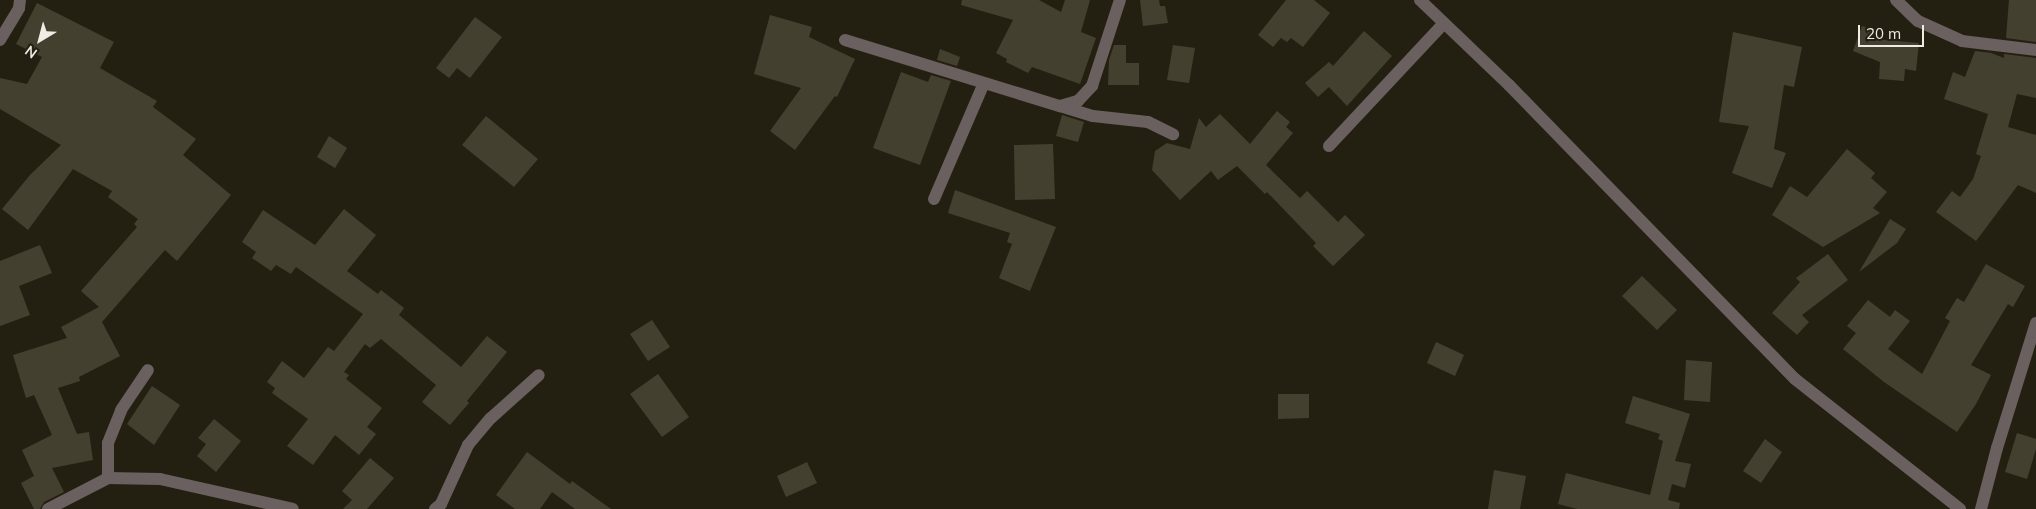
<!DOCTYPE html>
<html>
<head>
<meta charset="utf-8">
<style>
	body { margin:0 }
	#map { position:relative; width:2036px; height:509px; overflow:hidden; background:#242011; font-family:Mulish,sans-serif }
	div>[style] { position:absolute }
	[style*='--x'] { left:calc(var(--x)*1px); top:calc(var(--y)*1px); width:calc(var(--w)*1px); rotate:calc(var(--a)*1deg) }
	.building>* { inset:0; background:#444030 }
	.minor>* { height:12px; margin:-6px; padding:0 6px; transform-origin:6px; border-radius:6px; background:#69605f }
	span { translate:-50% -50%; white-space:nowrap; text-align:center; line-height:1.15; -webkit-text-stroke:5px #242011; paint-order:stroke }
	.north { position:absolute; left:15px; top:15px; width:50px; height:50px; -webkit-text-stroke:4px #242011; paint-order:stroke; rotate:217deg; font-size:14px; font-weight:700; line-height:20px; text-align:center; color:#efece3 }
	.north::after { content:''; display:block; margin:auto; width:18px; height:22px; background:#efece3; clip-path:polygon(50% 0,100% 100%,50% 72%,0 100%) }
	.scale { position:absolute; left:1858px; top:25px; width:66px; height:22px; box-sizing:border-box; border:2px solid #efece3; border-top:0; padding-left:6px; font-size:15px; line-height:18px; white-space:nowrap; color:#efece3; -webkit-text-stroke:4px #242011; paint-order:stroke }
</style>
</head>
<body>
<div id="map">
	<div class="building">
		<div style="clip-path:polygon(962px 0,1039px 0,1061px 12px,1065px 0,1090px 0,1081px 32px,1096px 38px,1080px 84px,1032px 67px,1028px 73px,1006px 62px,1007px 59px,996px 53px,1013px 20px,961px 5px)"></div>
		<div style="clip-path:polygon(1140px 0,1159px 0,1160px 6px,1165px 6px,1168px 23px,1143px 26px)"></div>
		<div style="clip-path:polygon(1286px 0,1314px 0,1330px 13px,1303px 47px,1291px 38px,1287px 42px,1281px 38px,1273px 47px,1258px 35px)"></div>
		<div style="clip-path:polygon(2009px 0,2036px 0,2036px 42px,2006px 38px)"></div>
		<div style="clip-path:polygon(37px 3px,114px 42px,100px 68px,157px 101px,153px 107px,196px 139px,183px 155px,231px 195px,177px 261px,165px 250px,102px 322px,120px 356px,79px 377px,80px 381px,58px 388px,77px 434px,89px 432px,93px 460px,52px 468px,64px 492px,44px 502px,40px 509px,34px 509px,21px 483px,34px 476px,22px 450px,52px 435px,34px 395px,26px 398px,13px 355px,67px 338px,61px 327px,99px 307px,81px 291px,137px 227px,134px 224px,138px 219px,108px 197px,112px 191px,73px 169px,28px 230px,2px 209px,30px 175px,61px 145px,0 109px,0 78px,27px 84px,42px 57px,16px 44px)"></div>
		<div style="clip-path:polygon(770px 15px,812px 27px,809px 37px,855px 59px,837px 97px,835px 96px,795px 150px,770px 131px,801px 88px,754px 74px)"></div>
		<div style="clip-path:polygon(475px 17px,502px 37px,470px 78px,457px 68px,449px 78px,436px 68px)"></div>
		<div style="clip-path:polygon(1862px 26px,1878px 32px,1875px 39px,1919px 43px,1916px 71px,1905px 69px,1904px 81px,1879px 79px,1880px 62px,1853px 51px)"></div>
		<div style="clip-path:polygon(1364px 31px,1392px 56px,1347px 106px,1329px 87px,1318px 97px,1305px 83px,1329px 62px,1333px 66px)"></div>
		<div style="clip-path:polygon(1733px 32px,1802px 47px,1794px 87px,1784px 85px,1774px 149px,1786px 153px,1772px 188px,1732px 173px,1749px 126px,1719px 122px)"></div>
		<div style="clip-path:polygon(1114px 45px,1126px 45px,1126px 63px,1139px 63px,1139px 85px,1108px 85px,1109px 60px)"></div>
		<div style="clip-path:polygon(1173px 45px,1195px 48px,1189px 83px,1167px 80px)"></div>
		<div style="clip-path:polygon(940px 49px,960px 57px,957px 66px,937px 60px)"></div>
		<div style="clip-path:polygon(1975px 51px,1991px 53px,2004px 58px,2004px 54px,2036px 58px,2036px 98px,2017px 94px,2008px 127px,2036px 135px,2036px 193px,2018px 185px,1976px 241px,1936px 212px,1952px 191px,1960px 197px,1973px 179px,1981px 156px,1976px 154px,1988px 114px,1944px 99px,1953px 72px,1965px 77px)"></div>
		<div style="clip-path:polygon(901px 72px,928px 82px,931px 75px,951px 81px,920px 165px,873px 148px)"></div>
		<div style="clip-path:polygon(1277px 111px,1290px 122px,1286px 127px,1293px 133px,1266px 165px,1300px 198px,1307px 191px,1338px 222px,1345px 215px,1365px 235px,1333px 266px,1313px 246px,1316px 243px,1267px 192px,1265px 194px,1237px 166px,1218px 180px,1211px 171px,1180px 200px,1152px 170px,1155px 151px,1167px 143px,1190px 149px,1199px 118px,1206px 127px,1220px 114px,1250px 144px)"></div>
		<div style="clip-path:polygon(1062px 115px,1084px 122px,1078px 142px,1056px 136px)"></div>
		<div style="clip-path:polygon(486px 116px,538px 159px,514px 187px,462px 145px)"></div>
		<div style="clip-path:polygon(329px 136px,347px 148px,335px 168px,317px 157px)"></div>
		<div style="clip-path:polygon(1053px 144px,1055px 199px,1015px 200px,1014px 145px)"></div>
		<div style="clip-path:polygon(1847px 149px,1875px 173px,1871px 178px,1887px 192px,1873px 208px,1880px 213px,1823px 247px,1772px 215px,1790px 186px,1807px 197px)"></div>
		<div style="clip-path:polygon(955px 190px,1056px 227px,1030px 291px,999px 278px,1012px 244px,1007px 242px,1010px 233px,948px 213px)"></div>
		<div style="clip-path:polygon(344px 209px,376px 235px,347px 271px,378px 294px,381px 290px,404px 308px,399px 315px,461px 367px,487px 336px,507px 352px,467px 401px,469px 403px,450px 425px,422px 402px,436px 385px,381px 339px,370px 348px,365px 344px,344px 372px,349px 375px,346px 379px,382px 408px,367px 427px,376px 434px,359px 455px,335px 435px,313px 465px,287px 446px,308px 419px,272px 393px,275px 388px,267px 382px,282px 361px,304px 378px,328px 347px,334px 351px,363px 314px,296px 267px,291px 274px,276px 265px,271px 271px,252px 258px,256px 252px,242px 242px,263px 210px,315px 245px)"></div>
		<div style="clip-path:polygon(1890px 219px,1906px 229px,1897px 243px,1859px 272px)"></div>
		<div style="clip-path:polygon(40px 245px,52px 273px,19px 286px,30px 315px,0 326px,0 261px)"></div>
		<div style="clip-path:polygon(1828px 254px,1848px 280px,1802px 315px,1809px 322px,1797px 335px,1772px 313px,1800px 282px,1796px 278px)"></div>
		<div style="clip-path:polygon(1986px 264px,2025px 286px,2013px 307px,2008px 304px,1971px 365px,1991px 375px,1976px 404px,1957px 432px,1884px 382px,1843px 349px,1856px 333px,1847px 326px,1868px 300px,1890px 317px,1895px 310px,1910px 321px,1888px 349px,1922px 374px,1950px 321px,1945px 318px,1957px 298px,1964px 302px)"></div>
		<div style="clip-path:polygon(1642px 276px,1677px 310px,1657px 330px,1622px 296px)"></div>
		<div style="clip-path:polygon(652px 320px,670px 347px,648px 361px,630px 334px)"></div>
		<div style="clip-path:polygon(1436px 342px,1464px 355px,1455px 376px,1427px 363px)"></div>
		<div style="clip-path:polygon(1686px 360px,1712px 362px,1710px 402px,1684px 400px)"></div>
		<div style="clip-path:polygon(658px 374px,689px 417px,662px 437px,630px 394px)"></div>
		<div style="clip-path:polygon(152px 386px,180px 405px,154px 445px,127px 424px)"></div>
		<div style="clip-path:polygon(1278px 394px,1309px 394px,1309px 418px,1278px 419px)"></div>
		<div style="clip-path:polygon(1633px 396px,1690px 414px,1675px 461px,1691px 464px,1685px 488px,1672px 484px,1668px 500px,1680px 503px,1679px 509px,1577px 509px,1558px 504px,1566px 473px,1650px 495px,1663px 441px,1658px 439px,1660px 434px,1625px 423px)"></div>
		<div style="clip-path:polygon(214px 419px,241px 441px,216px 472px,197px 456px,206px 444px,198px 438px)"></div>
		<div style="clip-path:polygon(2017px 433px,2036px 439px,2036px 449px,2027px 479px,2005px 472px)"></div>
		<div style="clip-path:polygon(1765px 439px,1782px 452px,1761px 483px,1743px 471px)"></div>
		<div style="clip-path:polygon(527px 452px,570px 484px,572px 481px,611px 509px,575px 509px,552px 492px,540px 509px,515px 509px,496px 495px)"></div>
		<div style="clip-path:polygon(370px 458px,394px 478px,367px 509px,343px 509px,352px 500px,342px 491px)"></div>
		<div style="clip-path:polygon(807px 462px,817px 483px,786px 497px,777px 476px)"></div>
		<div style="clip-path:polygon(1494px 470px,1526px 476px,1520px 509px,1488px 509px)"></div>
	</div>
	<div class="minor">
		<div style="--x:1420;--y:0;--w:123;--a:43.7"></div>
		<div style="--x:1509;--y:85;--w:410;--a:45.8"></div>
		<div style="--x:1795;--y:379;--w:210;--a:38.2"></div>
		<div style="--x:1896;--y:0;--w:30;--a:44"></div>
		<div style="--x:1918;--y:21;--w:48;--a:24.4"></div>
		<div style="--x:1962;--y:41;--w:75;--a:6.9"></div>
		<div style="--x:0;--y:40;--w:37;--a:-59"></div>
		<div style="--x:19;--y:8;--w:8;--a:-83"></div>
		<div style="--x:845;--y:40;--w:225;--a:17.1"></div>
		<div style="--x:1060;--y:106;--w:19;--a:-16"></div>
		<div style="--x:1078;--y:101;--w:21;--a:-47"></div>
		<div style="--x:1092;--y:86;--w:90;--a:-72"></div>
		<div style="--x:1060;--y:106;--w:34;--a:17"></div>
		<div style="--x:1093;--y:116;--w:55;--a:6.2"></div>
		<div style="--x:1148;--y:122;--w:28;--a:26"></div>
		<div style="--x:1329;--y:146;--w:168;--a:-46.9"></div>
		<div style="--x:934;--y:199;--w:126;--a:-66.7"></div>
		<div style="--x:108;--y:478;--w:35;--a:-90"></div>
		<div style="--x:108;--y:443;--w:35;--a:-68"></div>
		<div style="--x:121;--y:410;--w:48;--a:-56"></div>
		<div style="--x:48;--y:509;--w:68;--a:-27.3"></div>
		<div style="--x:108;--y:478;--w:52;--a:1.1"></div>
		<div style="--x:160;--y:479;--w:136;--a:12.7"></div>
		<div style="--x:435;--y:509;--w:8;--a:-40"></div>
		<div style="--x:441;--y:504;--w:65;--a:-65.4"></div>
		<div style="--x:468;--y:445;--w:35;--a:-50"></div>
		<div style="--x:491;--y:418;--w:64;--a:-41.9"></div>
		<div style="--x:1981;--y:509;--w:63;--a:-75.3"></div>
		<div style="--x:1997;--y:448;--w:131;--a:-72.7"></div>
	</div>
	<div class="north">N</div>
	<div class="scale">20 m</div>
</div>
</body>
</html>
